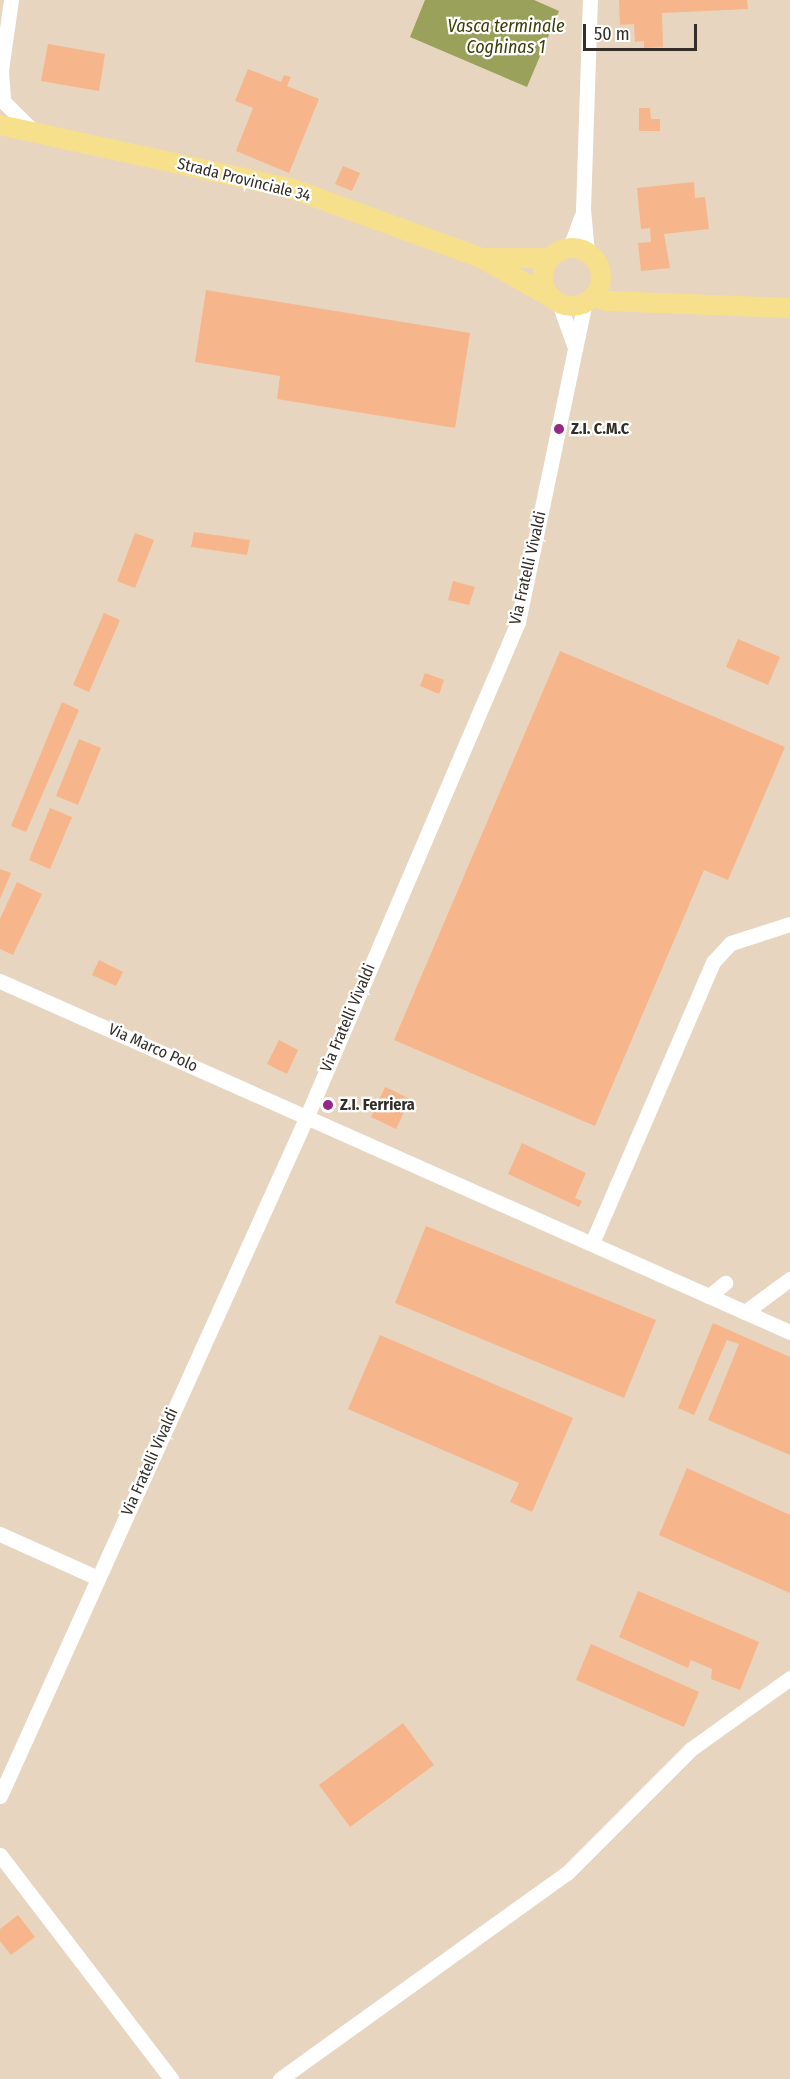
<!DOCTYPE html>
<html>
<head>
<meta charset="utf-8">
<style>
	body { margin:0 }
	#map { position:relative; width:790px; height:2079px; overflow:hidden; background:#eee0d0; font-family:"Fira Sans Condensed",sans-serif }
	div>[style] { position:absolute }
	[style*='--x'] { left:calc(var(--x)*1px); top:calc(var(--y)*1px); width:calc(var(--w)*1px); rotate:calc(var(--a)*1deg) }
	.built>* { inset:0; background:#e7d5bf }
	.water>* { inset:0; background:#9aa15b }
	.building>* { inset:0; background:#f7b58c }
	.minor>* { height:15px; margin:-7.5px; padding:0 7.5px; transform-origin:7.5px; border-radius:7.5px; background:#fff }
	.major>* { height:20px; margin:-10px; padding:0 10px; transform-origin:10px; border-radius:10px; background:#f7e08b }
	.major>.ring { margin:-10px; padding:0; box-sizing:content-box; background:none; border:20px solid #f7e08b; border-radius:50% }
	.dots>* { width:16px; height:16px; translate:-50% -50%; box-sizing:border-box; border:3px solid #fff; border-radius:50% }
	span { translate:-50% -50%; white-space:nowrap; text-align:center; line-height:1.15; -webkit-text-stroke:4.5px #fff; paint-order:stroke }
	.street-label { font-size:16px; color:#332e28 }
	.poi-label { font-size:16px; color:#332e28; font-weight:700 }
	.left { translate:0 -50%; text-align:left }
	.water-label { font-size:18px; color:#3b3f06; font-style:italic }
	.scale { position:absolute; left:583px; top:24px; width:114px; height:27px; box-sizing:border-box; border:3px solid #332e28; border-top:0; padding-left:8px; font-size:18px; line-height:21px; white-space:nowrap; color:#332e28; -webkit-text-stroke:4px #fff; paint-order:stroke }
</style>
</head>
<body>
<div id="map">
	<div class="built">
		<div style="clip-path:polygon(0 0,790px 0,790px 2079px,0 2079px)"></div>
	</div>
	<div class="water">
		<div style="clip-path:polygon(425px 0,534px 0,559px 11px,527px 87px,410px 37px)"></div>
	</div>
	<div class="building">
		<div style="clip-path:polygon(619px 0,747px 0,748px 9px,662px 13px,663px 47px,644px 48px,644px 41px,635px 42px,634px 24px,620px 25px)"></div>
		<div style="clip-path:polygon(48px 44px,105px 54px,99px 91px,41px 81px)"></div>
		<div style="clip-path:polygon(248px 69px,281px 82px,284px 75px,291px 77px,287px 86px,319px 99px,289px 173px,236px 151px,253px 108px,235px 101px)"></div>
		<div style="clip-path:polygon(639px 108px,650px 108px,651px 119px,660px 119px,660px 131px,639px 131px)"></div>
		<div style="clip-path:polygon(343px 166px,360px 173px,352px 191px,335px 184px)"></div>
		<div style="clip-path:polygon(694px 182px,695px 198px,705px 197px,709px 229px,664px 234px,670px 268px,641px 271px,638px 243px,651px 242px,650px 228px,641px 229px,637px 188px)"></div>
		<div style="clip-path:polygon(206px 290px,470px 333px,455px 428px,277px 399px,280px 376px,195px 362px)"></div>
		<div style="clip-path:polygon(194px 532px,250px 540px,247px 555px,191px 547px)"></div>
		<div style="clip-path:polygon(135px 533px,154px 540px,135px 588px,117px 581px)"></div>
		<div style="clip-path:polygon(453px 581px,475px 587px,469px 605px,448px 600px)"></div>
		<div style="clip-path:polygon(104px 613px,120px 620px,89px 692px,73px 685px)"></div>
		<div style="clip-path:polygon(738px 639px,780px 657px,768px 685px,726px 667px)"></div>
		<div style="clip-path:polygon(560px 651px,785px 747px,728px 880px,704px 870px,595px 1126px,394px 1040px)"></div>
		<div style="clip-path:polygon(425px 673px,444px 680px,439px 694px,420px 686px)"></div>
		<div style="clip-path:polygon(62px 702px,79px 710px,26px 832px,11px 826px)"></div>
		<div style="clip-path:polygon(79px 739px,101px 748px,78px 805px,56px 796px)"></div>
		<div style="clip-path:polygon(50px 808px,72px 817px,50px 869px,29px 860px)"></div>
		<div style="clip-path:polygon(0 869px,11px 873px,0 899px)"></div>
		<div style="clip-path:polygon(17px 882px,42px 894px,13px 955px,0 949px,0 919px)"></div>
		<div style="clip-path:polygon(99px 960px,123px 972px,116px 986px,92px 975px)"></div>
		<div style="clip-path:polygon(279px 1040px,298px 1050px,287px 1074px,267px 1064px)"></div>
		<div style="clip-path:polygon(385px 1087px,410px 1099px,396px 1129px,371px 1117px)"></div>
		<div style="clip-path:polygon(522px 1143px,586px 1173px,575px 1198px,582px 1201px,579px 1207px,508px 1174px)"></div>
		<div style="clip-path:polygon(426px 1226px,656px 1320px,624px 1398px,395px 1303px)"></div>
		<div style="clip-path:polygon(713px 1323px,790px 1357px,790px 1455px,708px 1420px,739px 1344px,727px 1340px,694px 1415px,678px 1408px)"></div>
		<div style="clip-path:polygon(380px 1335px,573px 1418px,532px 1512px,510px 1502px,519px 1483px,348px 1409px)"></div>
		<div style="clip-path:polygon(687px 1468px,790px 1515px,790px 1593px,659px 1535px)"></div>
		<div style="clip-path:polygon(638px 1591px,759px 1642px,740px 1690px,711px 1679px,712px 1669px,691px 1660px,688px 1668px,619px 1637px)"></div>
		<div style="clip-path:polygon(591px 1644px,699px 1692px,684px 1727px,576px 1680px)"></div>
		<div style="clip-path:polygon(403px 1723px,434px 1765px,350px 1827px,319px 1785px)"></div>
		<div style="clip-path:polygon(18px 1915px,35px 1937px,11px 1955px,0 1941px,0 1929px)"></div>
	</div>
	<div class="minor">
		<div style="--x:11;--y:0;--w:71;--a:98.1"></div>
		<div style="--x:1;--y:70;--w:31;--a:86"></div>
		<div style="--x:3;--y:101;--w:41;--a:45"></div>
		<div style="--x:557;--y:252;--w:18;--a:-34"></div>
		<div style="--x:572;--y:242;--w:27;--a:-70"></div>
		<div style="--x:587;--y:253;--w:44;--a:-95.2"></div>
		<div style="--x:583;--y:209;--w:209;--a:-88.1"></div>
		<div style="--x:559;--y:303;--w:45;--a:70.3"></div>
		<div style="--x:0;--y:981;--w:864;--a:23.96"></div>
		<div style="--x:592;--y:1243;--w:306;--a:-66.7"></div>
		<div style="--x:713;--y:962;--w:26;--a:-47"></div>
		<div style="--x:731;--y:943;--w:62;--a:-17.9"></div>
		<div style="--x:709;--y:1296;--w:21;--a:-39"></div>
		<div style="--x:745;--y:1312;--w:56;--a:-36.3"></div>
		<div style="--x:0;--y:1534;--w:107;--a:24.2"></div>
		<div style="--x:0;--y:1796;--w:746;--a:-65.7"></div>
		<div style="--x:307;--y:1116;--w:537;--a:-66.87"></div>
		<div style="--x:518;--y:622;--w:327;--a:-78.2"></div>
		<div style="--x:0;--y:1855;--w:282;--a:52.6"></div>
		<div style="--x:280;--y:2079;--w:353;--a:-35.7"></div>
		<div style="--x:567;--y:1873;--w:175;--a:-45"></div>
		<div style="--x:691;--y:1749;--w:122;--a:-35.6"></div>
	</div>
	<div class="major">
		<div style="--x:0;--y:125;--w:297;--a:12.3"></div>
		<div style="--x:290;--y:188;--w:203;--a:20.1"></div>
		<div style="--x:481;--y:258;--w:81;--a:29.4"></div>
		<div class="ring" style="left:543px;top:248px;width:38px;height:38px"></div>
		<div style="--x:487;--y:258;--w:63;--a:0"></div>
		<div style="--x:593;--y:296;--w:15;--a:20"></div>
		<div style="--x:607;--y:301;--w:183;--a:2.2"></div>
	</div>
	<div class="dots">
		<div style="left:559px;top:429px;background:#94288a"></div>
		<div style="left:328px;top:1105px;background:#94288a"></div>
	</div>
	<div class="street-label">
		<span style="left:244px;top:180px;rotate:14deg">Strada Provinciale 34</span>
		<span style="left:528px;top:568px;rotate:-77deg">Via Fratelli Vivaldi</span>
		<span style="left:348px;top:1018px;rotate:-67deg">Via Fratelli Vivaldi</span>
		<span style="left:153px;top:1048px;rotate:24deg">Via Marco Polo</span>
		<span style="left:150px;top:1462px;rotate:-66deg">Via Fratelli Vivaldi</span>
	</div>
	<div class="poi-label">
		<span class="left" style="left:571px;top:429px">Z.I. C.M.C</span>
		<span class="left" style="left:340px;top:1105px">Z.I. Ferriera</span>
	</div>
	<div class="water-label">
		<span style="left:506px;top:37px">Vasca terminale<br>Coghinas 1</span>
	</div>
	<div class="scale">50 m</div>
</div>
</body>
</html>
